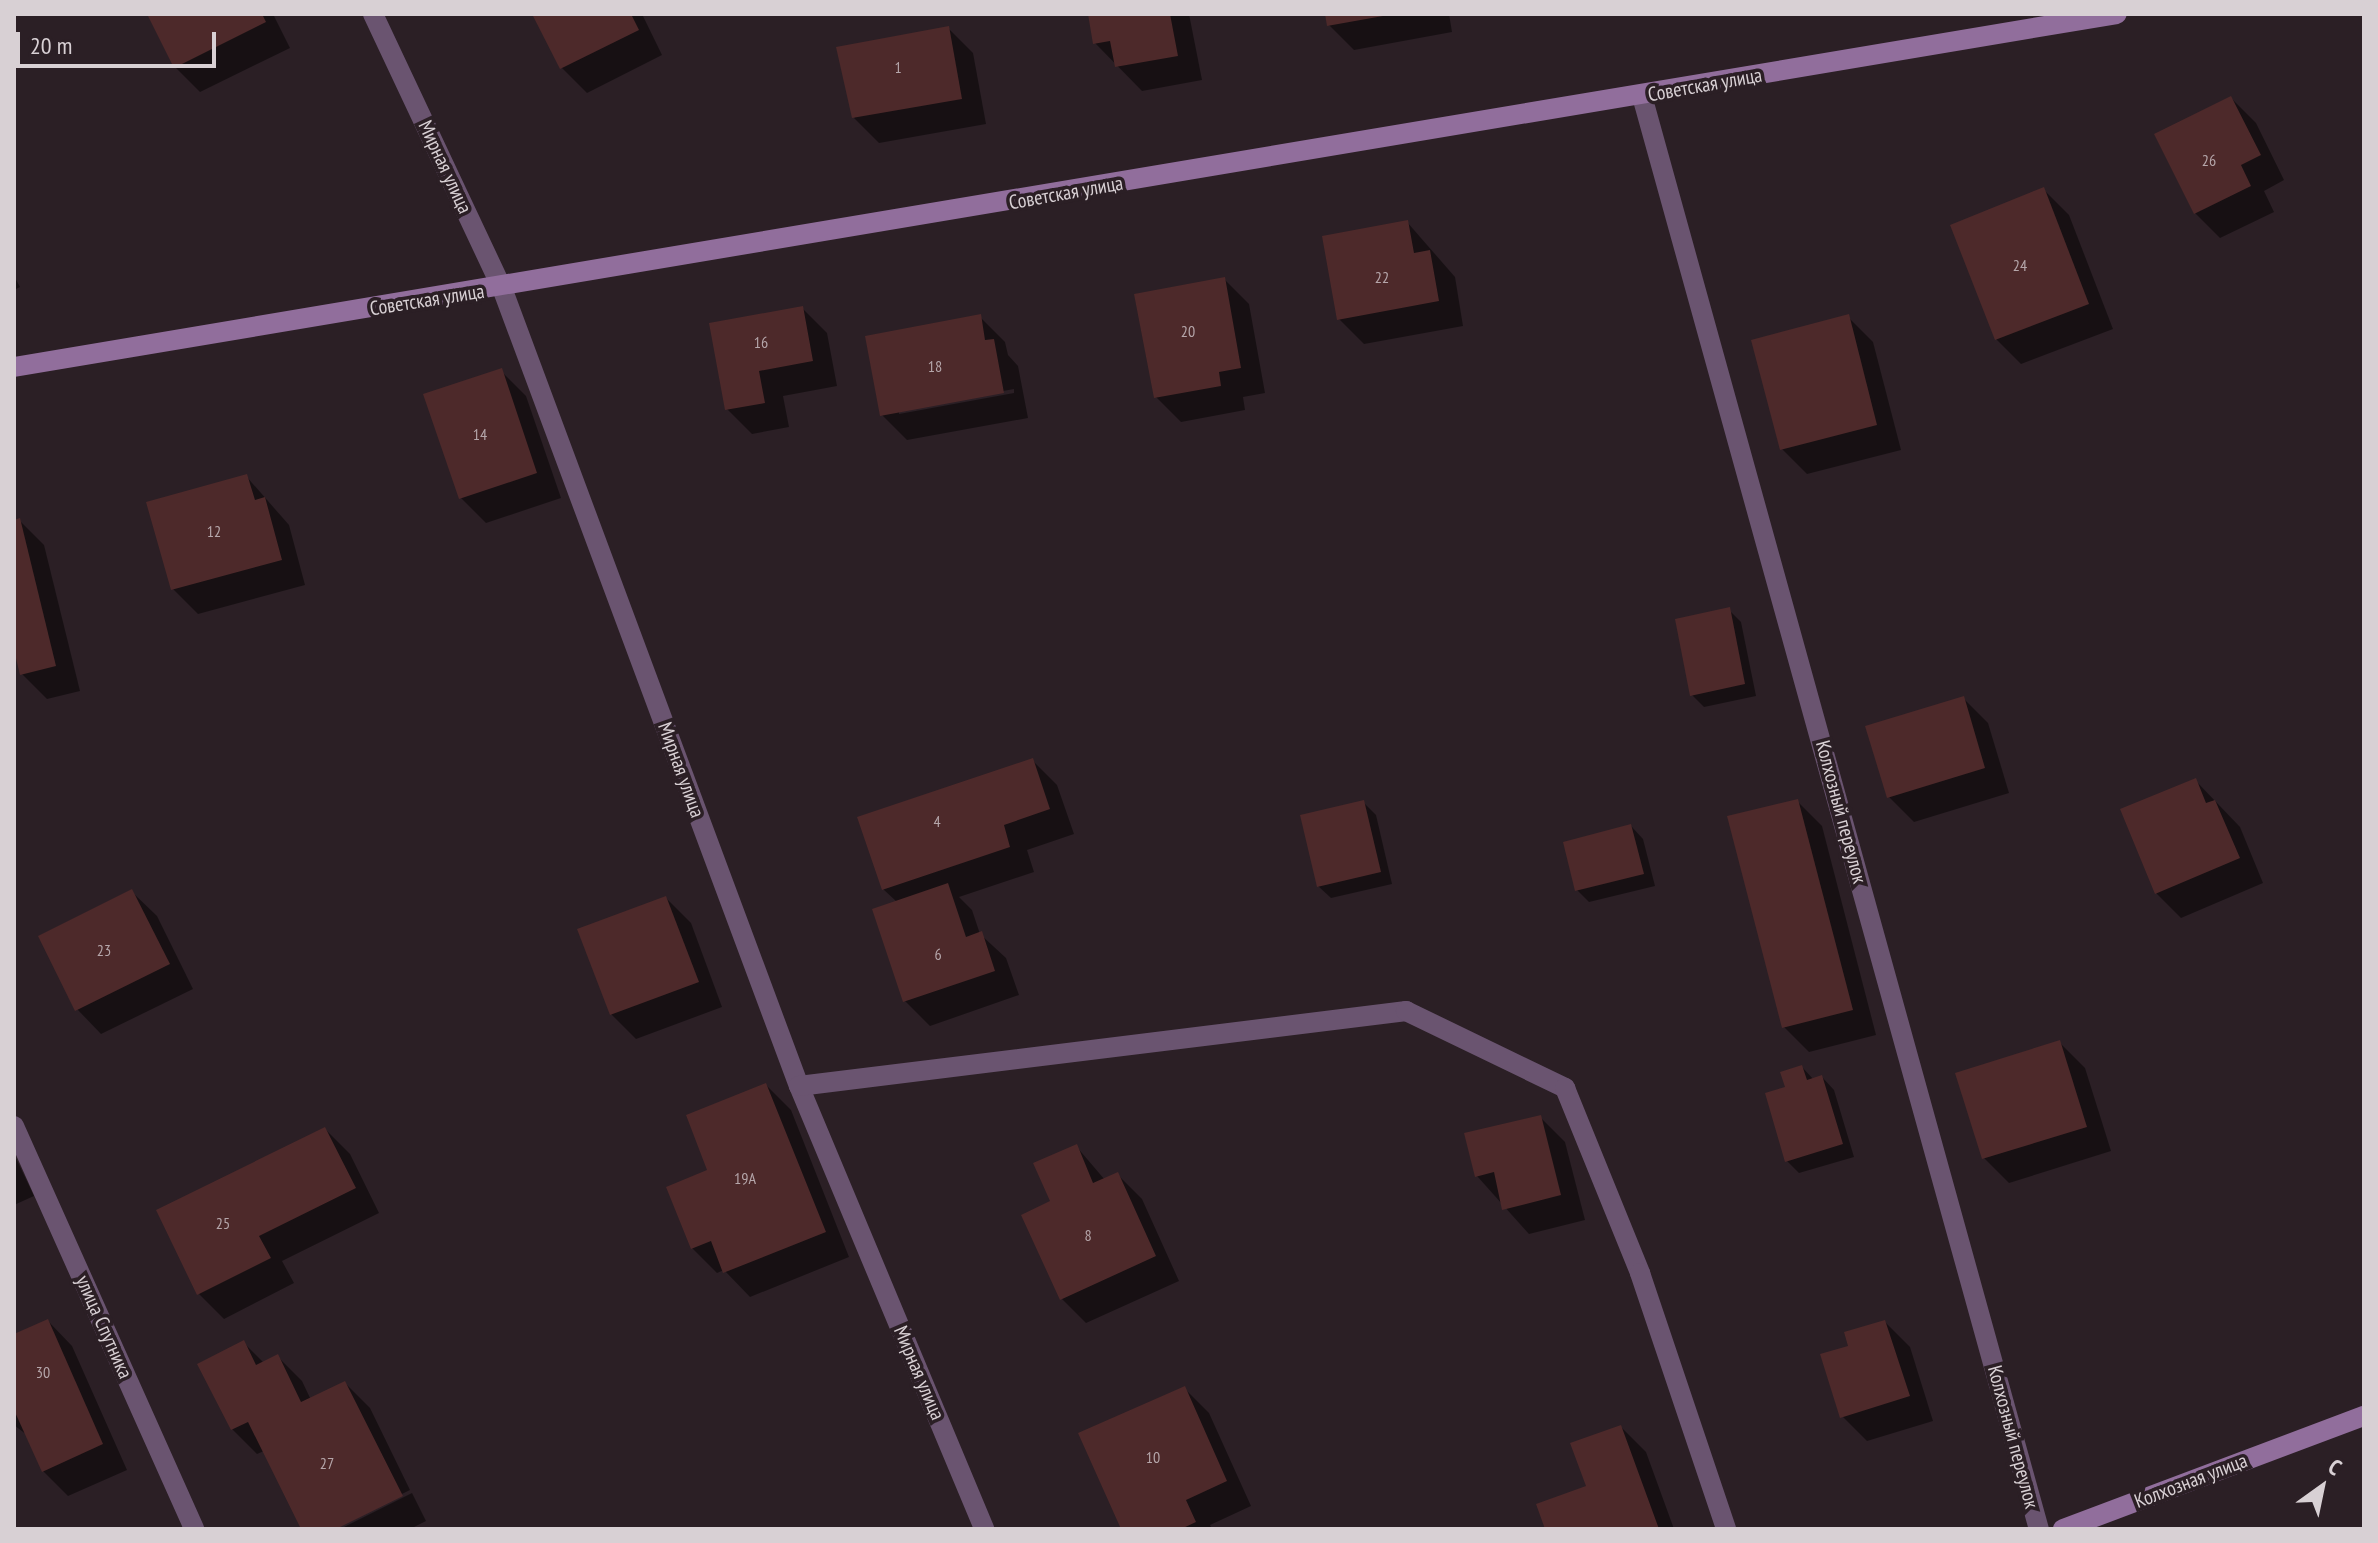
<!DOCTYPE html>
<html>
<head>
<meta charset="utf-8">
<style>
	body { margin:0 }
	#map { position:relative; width:2378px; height:1543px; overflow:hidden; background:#2b1f25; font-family:"PT Sans Narrow",sans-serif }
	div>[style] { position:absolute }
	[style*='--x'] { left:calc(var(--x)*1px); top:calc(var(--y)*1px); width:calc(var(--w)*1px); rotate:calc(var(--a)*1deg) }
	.shadow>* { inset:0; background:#0007 }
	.building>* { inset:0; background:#4d292a }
	.street>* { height:20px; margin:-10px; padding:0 10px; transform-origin:10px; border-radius:10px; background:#6a5470 }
	.secondary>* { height:20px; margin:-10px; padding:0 10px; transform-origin:10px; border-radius:10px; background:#916e9c }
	span { translate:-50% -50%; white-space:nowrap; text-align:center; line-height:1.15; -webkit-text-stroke:7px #2b1f25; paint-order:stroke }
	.number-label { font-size:16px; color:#b5a6aa }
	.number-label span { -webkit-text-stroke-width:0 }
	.street-label { font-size:20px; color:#d8d0d4 }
	.frame { position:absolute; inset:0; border:16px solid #d8d0d4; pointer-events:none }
	.north { position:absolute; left:2282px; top:1447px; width:80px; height:80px; -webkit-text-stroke:6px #2b1f25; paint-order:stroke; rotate:33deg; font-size:22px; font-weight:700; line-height:32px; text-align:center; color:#d8d0d4 }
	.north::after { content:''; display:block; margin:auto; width:28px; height:36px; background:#d8d0d4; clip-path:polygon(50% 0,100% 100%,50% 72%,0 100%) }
	.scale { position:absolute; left:16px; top:32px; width:200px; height:36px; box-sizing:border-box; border:4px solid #d8d0d4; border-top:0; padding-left:10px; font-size:24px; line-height:28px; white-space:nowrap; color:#d8d0d4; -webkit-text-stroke:6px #2b1f25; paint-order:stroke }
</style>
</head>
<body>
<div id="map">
	<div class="shadow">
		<div style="clip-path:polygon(149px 14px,273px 14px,290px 48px,200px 92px,175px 67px)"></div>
		<div style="clip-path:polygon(535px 14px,642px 14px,662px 55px,587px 93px,562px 68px)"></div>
		<div style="clip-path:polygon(1090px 14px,1189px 14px,1202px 80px,1142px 91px,1095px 43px)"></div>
		<div style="clip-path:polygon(1327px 14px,1449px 14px,1452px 32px,1354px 50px,1329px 25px)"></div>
		<div style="clip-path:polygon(948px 28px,973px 53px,986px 124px,879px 143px,854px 118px)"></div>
		<div style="clip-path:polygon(2231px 98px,2256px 123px,2284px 180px,2264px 191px,2274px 212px,2220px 238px,2195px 213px)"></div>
		<div style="clip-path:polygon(2044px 190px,2069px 215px,2113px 329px,2021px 364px,1996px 339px)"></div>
		<div style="clip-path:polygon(1407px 222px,1455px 277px,1463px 326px,1364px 344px,1339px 319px)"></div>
		<div style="clip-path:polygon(14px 276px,20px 287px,14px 290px)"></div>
		<div style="clip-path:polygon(1224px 279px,1249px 304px,1265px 393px,1243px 397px,1245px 410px,1181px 422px,1156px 397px)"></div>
		<div style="clip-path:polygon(802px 308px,827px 333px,837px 386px,783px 396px,789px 427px,752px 434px,727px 409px)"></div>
		<div style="clip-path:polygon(evenodd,980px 317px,1005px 342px,1008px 355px,1018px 366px,1028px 418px,907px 440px,882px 415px,980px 317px,1014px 389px,1014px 393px,899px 414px,899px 410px,1014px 389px)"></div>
		<div style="clip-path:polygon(1848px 317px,1873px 342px,1901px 450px,1807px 474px,1782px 449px)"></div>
		<div style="clip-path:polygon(501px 371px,526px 396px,561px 498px,486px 523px,461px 498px)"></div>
		<div style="clip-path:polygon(246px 476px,289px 525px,305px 585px,198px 614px,173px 589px)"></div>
		<div style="clip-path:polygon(19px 520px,44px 545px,80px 691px,47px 699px,22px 674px,14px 641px,14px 522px)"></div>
		<div style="clip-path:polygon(1729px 610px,1741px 622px,1756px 696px,1704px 707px,1692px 695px)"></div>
		<div style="clip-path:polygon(1963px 698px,1988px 723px,2009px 793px,1914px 822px,1889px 797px)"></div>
		<div style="clip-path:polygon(1032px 760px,1057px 785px,1074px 834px,1027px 850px,1034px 872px,959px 897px,972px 910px,980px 934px,1006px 958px,1019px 995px,930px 1026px,905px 1001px,897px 902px,883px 889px)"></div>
		<div style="clip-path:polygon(2195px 780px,2240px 827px,2263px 883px,2181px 918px,2156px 893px)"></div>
		<div style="clip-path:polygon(1797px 801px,1822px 826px,1876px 1035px,1809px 1052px,1784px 1027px)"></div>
		<div style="clip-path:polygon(1363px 802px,1376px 815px,1392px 884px,1331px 898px,1318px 886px)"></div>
		<div style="clip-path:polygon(1631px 826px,1643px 839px,1655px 886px,1589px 902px,1577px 890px)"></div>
		<div style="clip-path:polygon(132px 892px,157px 916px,193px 989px,101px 1034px,77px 1009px)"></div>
		<div style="clip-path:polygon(666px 898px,691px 923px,722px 1007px,636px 1039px,611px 1014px)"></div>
		<div style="clip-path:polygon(2060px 1043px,2085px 1068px,2111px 1151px,2009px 1183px,1984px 1158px)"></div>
		<div style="clip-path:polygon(1802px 1067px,1814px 1080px,1822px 1077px,1834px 1090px,1854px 1157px,1799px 1173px,1787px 1161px,1788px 1088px)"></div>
		<div style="clip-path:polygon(766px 1085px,791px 1110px,849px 1257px,750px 1297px,724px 1270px,717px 1273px,692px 1248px,710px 1171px)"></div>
		<div style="clip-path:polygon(1540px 1117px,1565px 1142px,1585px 1220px,1529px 1234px,1477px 1176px)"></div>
		<div style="clip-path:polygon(325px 1129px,350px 1154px,379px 1213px,282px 1261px,294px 1283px,224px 1319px,199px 1294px)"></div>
		<div style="clip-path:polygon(1076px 1146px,1105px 1180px,1117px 1174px,1142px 1199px,1179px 1281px,1086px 1323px,1061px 1298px,1053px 1202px)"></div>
		<div style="clip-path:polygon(14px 1154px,34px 1196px,14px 1205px)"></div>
		<div style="clip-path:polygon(48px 1321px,72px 1346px,127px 1470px,68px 1496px,43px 1471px,27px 1435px,14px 1425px,14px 1336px)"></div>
		<div style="clip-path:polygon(1885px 1322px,1910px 1347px,1933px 1421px,1867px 1441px,1842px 1416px,1850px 1347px)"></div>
		<div style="clip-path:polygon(243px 1342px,264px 1363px,278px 1357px,302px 1381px,311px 1400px,345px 1383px,370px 1408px,410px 1490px,331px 1529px,303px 1529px,264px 1451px,257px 1454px,232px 1429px)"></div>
		<div style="clip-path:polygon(1184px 1388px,1209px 1413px,1251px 1506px,1210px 1525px,1212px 1529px,1124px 1529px)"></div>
		<div style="clip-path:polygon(1621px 1427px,1646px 1452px,1674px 1529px,1547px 1529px,1588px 1488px)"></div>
		<div style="clip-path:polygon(412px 1493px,426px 1521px,410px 1529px,340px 1529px)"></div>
	</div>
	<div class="building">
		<div style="clip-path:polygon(147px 14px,262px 14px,266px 22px,174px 68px)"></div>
		<div style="clip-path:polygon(532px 14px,631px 14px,639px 30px,560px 69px)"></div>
		<div style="clip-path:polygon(1088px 14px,1170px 14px,1178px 56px,1115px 67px,1110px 41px,1093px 44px)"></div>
		<div style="clip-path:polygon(1325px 14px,1382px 14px,1383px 16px,1327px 26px)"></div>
		<div style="clip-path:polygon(949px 26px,962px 99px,852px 118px,836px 47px)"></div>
		<div style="clip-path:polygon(2231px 96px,2261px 155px,2241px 165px,2251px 186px,2194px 214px,2154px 134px)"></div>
		<div style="clip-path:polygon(2044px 187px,2089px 304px,1995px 340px,1950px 225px)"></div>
		<div style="clip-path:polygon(1408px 220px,1414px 253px,1430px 250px,1439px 301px,1337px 320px,1322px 236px)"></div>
		<div style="clip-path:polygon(1225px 277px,1241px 368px,1219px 372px,1221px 386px,1154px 398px,1134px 294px)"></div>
		<div style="clip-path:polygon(803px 306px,813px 361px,759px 371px,765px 403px,725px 410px,709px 323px)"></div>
		<div style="clip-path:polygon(981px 314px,985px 340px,994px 339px,1004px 393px,880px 416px,865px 336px)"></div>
		<div style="clip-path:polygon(1849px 314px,1877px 425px,1780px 450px,1751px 340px)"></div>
		<div style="clip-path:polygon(502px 368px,537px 473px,459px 499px,423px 394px)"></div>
		<div style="clip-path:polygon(247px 474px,255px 500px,265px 497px,282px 560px,171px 590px,146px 502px)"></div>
		<div style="clip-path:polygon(20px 518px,56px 666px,20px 675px,14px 650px,14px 520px)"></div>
		<div style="clip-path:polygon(1730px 607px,1745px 684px,1690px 696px,1675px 619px)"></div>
		<div style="clip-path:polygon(1964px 696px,1985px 768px,1887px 798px,1865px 726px)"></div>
		<div style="clip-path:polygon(1033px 758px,1050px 809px,1004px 825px,1010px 847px,882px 890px,857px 817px)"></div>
		<div style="clip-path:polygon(2196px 778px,2206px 803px,2215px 800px,2240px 858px,2155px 894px,2120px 809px)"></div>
		<div style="clip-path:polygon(1798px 799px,1853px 1010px,1782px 1028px,1727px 816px)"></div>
		<div style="clip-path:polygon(1364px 800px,1381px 872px,1317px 887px,1300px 815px)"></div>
		<div style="clip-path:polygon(1631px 824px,1644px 874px,1575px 891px,1563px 842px)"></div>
		<div style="clip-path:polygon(948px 883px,966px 937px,982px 931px,995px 971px,903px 1002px,872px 909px)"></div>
		<div style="clip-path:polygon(132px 889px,170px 964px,75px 1011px,38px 936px)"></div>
		<div style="clip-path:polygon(666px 896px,699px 982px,610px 1015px,577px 929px)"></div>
		<div style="clip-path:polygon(2060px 1040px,2087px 1127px,1982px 1159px,1955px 1073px)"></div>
		<div style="clip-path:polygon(1802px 1065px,1807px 1080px,1822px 1075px,1843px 1144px,1785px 1162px,1765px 1093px,1785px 1087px,1780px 1072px)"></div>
		<div style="clip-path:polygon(766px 1083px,826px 1232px,723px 1273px,711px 1241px,691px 1249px,666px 1187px,707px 1170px,686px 1115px)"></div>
		<div style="clip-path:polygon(1541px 1115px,1561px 1195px,1502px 1210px,1494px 1172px,1475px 1177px,1464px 1133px)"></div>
		<div style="clip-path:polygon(325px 1127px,356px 1188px,259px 1236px,271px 1258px,197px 1295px,156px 1210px)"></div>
		<div style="clip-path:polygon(1077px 1144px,1093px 1183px,1118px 1172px,1156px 1256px,1060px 1300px,1021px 1215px,1050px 1201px,1033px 1163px)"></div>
		<div style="clip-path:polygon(48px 1319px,103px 1444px,42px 1472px,14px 1410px,14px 1334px)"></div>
		<div style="clip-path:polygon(1885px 1320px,1910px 1396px,1840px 1418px,1820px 1354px,1848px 1346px,1844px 1332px)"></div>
		<div style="clip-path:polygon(244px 1340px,256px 1365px,278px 1354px,301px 1402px,345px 1381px,403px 1496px,336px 1529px,301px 1529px,248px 1422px,231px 1430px,197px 1364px)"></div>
		<div style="clip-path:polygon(1185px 1386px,1227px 1481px,1186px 1500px,1196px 1522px,1181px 1529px,1121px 1529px,1078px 1433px)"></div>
		<div style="clip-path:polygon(1621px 1425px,1659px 1529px,1545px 1529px,1536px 1504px,1586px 1486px,1570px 1443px)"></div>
	</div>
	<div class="street">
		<div style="--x:373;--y:14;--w:303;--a:64.8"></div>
		<div style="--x:502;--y:288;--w:851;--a:69.59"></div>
		<div style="--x:799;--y:1086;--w:480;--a:67.3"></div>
		<div style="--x:1642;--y:96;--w:1487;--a:74.52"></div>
		<div style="--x:799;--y:1086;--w:612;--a:-7.04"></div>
		<div style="--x:1406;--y:1011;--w:177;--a:25.8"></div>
		<div style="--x:1565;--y:1088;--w:200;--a:67.9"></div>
		<div style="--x:1640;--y:1273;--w:270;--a:71.4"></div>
		<div style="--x:14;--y:1126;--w:441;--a:65.9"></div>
	</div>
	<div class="secondary">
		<div style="--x:14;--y:367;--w:2132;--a:-9.53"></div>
		<div style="--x:2063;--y:1529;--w:322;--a:-20.6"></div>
	</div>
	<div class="number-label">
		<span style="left:898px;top:67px">1</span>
		<span style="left:2209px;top:160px">26</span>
		<span style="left:2020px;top:265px">24</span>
		<span style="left:1382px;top:277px">22</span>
		<span style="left:1188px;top:331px">20</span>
		<span style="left:761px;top:342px">16</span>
		<span style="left:935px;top:366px">18</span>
		<span style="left:480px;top:434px">14</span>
		<span style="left:214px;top:531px">12</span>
		<span style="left:937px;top:821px">4</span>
		<span style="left:104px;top:950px">23</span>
		<span style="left:938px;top:954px">6</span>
		<span style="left:745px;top:1178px">19А</span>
		<span style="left:223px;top:1223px">25</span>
		<span style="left:1088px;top:1235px">8</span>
		<span style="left:43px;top:1372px">30</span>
		<span style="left:1153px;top:1457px">10</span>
		<span style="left:327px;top:1463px">27</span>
	</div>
	<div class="street-label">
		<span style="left:1705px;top:85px;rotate:-10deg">Советская улица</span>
		<span style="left:445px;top:167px;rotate:65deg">Мирная улица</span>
		<span style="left:1066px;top:193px;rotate:-10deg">Советская улица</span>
		<span style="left:427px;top:300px;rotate:-9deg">Советская улица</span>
		<span style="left:681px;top:770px;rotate:70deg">Мирная улица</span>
		<span style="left:1841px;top:812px;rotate:75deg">Колхозный переулок</span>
		<span style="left:104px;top:1327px;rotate:66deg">улица Спутника</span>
		<span style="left:919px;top:1373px;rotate:67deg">Мирная улица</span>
		<span style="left:2013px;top:1437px;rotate:75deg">Колхозный переулок</span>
		<span style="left:2191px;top:1481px;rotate:-21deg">Колхозная улица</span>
	</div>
	<div class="frame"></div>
	<div class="north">С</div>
	<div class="scale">20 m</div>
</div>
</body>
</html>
